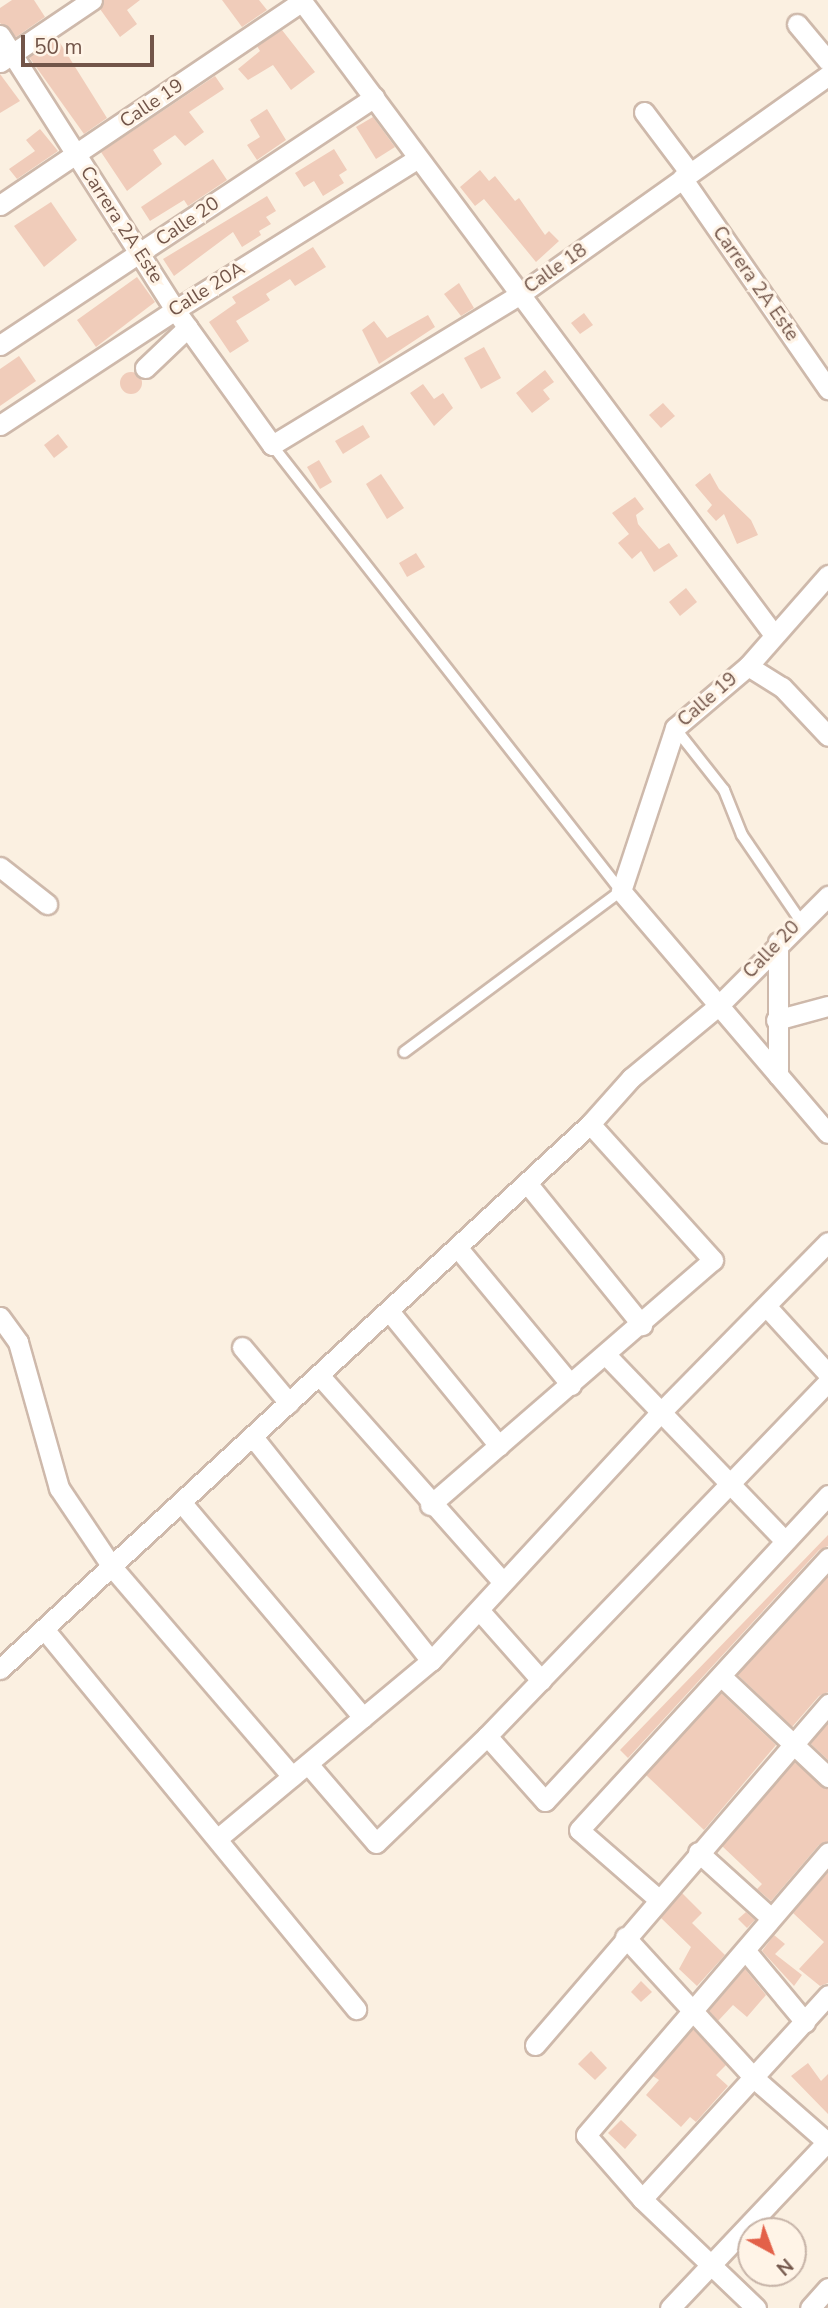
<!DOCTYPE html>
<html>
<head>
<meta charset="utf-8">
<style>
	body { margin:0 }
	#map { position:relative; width:828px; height:2308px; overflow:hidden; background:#fbf0e1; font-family:"Nunito Sans",sans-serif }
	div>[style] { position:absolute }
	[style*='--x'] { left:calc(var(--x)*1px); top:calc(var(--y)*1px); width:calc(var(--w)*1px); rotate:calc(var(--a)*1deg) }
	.building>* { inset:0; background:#f0ccba }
	.round { border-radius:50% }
	.roads { filter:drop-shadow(2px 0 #ceb9ab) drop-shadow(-2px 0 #ceb9ab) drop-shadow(0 2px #ceb9ab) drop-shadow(0 -2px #ceb9ab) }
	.service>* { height:10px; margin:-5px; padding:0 5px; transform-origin:5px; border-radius:5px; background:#fff }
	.minor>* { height:19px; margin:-9.5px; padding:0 9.5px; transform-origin:9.5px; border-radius:9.5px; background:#fff }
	span { translate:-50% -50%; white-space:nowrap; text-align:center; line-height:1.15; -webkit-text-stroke:6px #fff4e7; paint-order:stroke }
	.street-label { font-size:19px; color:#725549 }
	.north { position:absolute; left:737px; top:2217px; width:70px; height:70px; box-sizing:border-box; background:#fff4e7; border:2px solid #c7b4a8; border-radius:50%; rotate:139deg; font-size:19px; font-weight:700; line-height:28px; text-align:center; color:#725549 }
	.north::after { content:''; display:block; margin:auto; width:24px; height:32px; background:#e36149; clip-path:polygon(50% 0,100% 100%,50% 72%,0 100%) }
	.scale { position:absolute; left:21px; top:35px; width:133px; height:32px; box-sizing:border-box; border:4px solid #725549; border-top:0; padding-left:9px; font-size:21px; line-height:24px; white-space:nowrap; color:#725549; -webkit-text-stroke:5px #fff4e7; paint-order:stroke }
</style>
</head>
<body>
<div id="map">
	<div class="building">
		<div style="clip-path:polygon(12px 0,34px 0,45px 17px,16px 37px,0 23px,0 8px)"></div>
		<div style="clip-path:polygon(104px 0,140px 0,127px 10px,137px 24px,120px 37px,100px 9px)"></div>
		<div style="clip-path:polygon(222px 0,259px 0,267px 10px,242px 27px)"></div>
		<div style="clip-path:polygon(282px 30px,315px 72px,291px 90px,273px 65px,248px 80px,238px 69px,260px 51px,257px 46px)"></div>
		<div style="clip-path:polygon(57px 38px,107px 118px,84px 134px,29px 57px)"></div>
		<div style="clip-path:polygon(0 74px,20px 101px,0 113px)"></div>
		<div style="clip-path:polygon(215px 76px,224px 89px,189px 112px,204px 132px,185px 146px,175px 135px,153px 150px,162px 164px,127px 191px,101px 152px)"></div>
		<div style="clip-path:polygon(267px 109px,286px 140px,257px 160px,247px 145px,260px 137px,250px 120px)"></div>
		<div style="clip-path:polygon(373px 117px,395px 147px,376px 159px,356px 127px)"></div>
		<div style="clip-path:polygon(40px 129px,58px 151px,17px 179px,9px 169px,35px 151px,26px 140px)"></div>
		<div style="clip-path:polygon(334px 149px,347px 170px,339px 175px,344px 183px,323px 196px,314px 181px,304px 187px,295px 173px)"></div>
		<div style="clip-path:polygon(213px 159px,227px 180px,188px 206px,184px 200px,150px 221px,141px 207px)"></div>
		<div style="clip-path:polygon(480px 170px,489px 181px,495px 176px,515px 201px,519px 198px,545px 235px,549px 231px,559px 241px,536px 262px,484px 199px,475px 206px,460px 187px)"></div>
		<div style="clip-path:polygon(267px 196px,276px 211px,266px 217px,271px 224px,259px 231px,261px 235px,242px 247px,233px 232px,174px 276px,163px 259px)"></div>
		<div style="clip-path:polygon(51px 202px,77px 240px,44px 267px,14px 226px)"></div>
		<div style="clip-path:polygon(313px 247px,326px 267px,295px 286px,290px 279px,266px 294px,270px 300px,236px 321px,249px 341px,230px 353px,209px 322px,236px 303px,232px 297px)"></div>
		<div style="clip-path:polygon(137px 277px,155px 302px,96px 347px,77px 320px)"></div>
		<div style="clip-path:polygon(459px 283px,474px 308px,461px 316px,444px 294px)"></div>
		<div style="clip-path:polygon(584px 313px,593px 325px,580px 334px,571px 323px)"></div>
		<div style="clip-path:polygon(428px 315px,435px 327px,379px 364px,362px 330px,374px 321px,387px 338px)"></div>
		<div style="clip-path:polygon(484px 347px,501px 378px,481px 389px,464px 358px)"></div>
		<div style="clip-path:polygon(19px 356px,36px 381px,0 406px,0 369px)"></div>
		<div style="clip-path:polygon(545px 370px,554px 382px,543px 390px,550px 399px,532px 413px,516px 393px)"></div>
		<div class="round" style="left:120px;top:372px;width:22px;height:22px"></div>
		<div style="clip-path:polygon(423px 384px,434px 399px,443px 393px,453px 408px,434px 426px,410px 393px)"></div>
		<div style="clip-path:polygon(663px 403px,675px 416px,661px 428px,649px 415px)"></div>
		<div style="clip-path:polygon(363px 425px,370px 437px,343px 454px,335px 441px)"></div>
		<div style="clip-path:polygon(58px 434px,68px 447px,54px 458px,44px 445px)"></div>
		<div style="clip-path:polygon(319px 460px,332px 482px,320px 489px,307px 467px)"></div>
		<div style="clip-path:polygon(710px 473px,719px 489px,751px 520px,758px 535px,737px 544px,724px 514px,716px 521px,707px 511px,712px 505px,695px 485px)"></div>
		<div style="clip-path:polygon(381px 474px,404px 508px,387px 519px,366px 484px)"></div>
		<div style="clip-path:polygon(635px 497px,644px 509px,636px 515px,638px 524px,659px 549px,669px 543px,678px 556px,654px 572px,641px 551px,632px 559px,618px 543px,629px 534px,612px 513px)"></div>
		<div style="clip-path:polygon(416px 553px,425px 567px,407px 577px,399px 563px)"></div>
		<div style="clip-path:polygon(686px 588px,697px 602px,680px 616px,669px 602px)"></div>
		<div style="clip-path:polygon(828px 1535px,828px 1546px,819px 1550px,628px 1758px,620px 1750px)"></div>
		<div style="clip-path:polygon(828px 1576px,828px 1692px,819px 1696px,792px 1727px,738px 1675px)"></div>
		<div style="clip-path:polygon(721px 1693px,776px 1745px,704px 1830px,646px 1775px)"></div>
		<div style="clip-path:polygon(828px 1723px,828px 1760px,810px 1743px)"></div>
		<div style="clip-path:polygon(794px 1762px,828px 1789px,828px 1841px,819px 1845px,771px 1901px,757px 1889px,762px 1884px,722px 1846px)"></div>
		<div style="clip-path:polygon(828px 1872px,828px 1983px,820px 1986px,799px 1969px,824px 1942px,793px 1913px)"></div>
		<div style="clip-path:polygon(682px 1893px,702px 1913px,692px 1923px,725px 1955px,697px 1986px,679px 1969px,691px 1947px,661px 1918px)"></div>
		<div style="clip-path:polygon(746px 1912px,755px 1920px,747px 1928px,738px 1919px)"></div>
		<div style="clip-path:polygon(774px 1935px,785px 1944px,775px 1954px,802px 1975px,794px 1986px,762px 1951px)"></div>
		<div style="clip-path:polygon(745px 1969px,766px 1995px,747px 2017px,733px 2005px,718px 2021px,709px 2011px)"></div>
		<div style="clip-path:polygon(641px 1981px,652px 1992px,641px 2002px,631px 1992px)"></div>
		<div style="clip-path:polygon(693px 2029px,726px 2065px,716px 2075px,728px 2086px,696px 2122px,690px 2117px,681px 2127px,646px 2095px,659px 2080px,653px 2076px)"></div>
		<div style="clip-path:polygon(591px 2051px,607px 2068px,595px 2080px,578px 2064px)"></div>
		<div style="clip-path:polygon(808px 2063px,821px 2081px,828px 2074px,828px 2114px,791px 2076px)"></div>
		<div style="clip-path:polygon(621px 2120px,637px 2135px,625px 2149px,608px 2133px)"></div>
	</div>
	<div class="roads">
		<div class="service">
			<div style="--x:272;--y:445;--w:566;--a:51.96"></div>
			<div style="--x:621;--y:891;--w:270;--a:143.4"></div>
			<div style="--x:675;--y:728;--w:79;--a:51.7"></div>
			<div style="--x:724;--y:790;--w:48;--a:68.2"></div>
			<div style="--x:742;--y:835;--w:103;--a:55.7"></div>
		</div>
		<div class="minor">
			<div style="--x:301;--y:0;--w:792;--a:53.32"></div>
			<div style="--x:797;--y:24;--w:48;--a:50"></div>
			<div style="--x:0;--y:35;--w:326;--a:57.5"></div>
			<div style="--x:175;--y:310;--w:166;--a:54.3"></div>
			<div style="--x:272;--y:445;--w:289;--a:-31.3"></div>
			<div style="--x:519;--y:295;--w:379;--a:-35.4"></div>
			<div style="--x:0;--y:62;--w:111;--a:-34"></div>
			<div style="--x:644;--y:112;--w:76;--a:53"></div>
			<div style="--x:682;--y:178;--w:257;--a:55.3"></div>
			<div style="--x:0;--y:205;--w:364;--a:-34"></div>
			<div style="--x:0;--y:345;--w:449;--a:-33.5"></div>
			<div style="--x:145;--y:368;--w:59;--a:-43.6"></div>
			<div style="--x:0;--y:425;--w:209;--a:-33.3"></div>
			<div style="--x:175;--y:310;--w:285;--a:-32"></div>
			<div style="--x:828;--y:575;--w:121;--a:131.3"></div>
			<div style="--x:748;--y:666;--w:96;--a:139.7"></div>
			<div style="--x:675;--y:728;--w:172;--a:108.3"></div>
			<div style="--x:621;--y:891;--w:318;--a:49.5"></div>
			<div style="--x:748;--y:666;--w:40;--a:32"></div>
			<div style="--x:782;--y:687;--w:67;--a:46.8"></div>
			<div style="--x:0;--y:867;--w:60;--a:38.2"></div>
			<div style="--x:778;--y:942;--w:133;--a:90"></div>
			<div style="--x:776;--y:1020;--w:54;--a:-15.1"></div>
			<div style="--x:527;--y:1183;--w:183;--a:51"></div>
			<div style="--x:457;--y:1247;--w:179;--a:50.4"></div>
			<div style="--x:766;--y:1306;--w:92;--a:47.6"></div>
			<div style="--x:389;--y:1311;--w:174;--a:50.8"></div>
			<div style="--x:0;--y:1317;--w:31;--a:54"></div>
			<div style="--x:18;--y:1342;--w:152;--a:74.3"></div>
			<div style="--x:59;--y:1488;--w:95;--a:56.1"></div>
			<div style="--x:112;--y:1567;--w:276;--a:49.3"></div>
			<div style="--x:242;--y:1347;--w:73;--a:50"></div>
			<div style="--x:606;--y:1355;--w:258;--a:46.1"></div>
			<div style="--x:319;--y:1375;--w:277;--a:48.4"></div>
			<div style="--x:253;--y:1437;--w:286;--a:51.5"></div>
			<div style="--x:181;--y:1502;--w:282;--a:49.8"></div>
			<div style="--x:430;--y:1505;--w:374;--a:-40.9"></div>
			<div style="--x:713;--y:1260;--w:183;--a:-132.1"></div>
			<div style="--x:479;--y:1610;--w:94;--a:48.5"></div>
			<div style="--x:44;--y:1629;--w:492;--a:50.6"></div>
			<div style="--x:0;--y:1669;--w:803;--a:-42.73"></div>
			<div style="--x:590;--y:1124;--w:62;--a:-48.3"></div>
			<div style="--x:631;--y:1078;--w:113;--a:-39.6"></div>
			<div style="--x:718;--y:1006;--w:156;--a:-45"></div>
			<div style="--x:722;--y:1677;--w:146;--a:43.3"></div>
			<div style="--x:487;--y:1736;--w:87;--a:48.3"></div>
			<div style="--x:545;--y:1801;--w:417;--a:-47.2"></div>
			<div style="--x:308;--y:1764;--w:104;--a:49.3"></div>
			<div style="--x:376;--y:1843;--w:154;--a:-43.9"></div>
			<div style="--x:487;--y:1736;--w:492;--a:-46.1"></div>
			<div style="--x:217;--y:1839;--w:278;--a:-39.8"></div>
			<div style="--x:431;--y:1661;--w:339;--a:-47.3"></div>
			<div style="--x:661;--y:1412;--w:238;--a:-45.5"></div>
			<div style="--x:698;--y:1852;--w:98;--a:42.1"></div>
			<div style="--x:657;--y:1898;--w:103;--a:-138.9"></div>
			<div style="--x:579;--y:1830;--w:369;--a:-47.5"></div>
			<div style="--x:625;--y:1937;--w:193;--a:47.5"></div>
			<div style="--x:755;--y:2079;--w:97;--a:41.2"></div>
			<div style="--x:745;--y:1950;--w:94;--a:50.2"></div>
			<div style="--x:535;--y:2045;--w:450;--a:-49.3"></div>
			<div style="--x:642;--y:2199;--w:276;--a:-47.6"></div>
			<div style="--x:670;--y:2308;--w:230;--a:-46.6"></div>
			<div style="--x:756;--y:2308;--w:158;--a:-136.3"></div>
			<div style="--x:642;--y:2199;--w:85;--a:-131.2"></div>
			<div style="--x:586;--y:2135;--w:372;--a:-49.4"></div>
			<div style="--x:810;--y:2308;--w:27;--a:-48"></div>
		</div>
	</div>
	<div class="street-label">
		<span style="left:152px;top:104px;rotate:-34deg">Calle 19</span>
		<span style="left:188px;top:222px;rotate:-34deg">Calle 20</span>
		<span style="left:121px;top:225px;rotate:57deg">Carrera 2A Este</span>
		<span style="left:556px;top:269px;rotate:-35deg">Calle 18</span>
		<span style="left:755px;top:284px;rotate:55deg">Carrera 2A Este</span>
		<span style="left:207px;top:290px;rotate:-32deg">Calle 20A</span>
		<span style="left:708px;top:700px;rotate:-41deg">Calle 19</span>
		<span style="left:772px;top:950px;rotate:-46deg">Calle 20</span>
	</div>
	<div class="north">N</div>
	<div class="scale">50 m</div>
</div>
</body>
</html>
